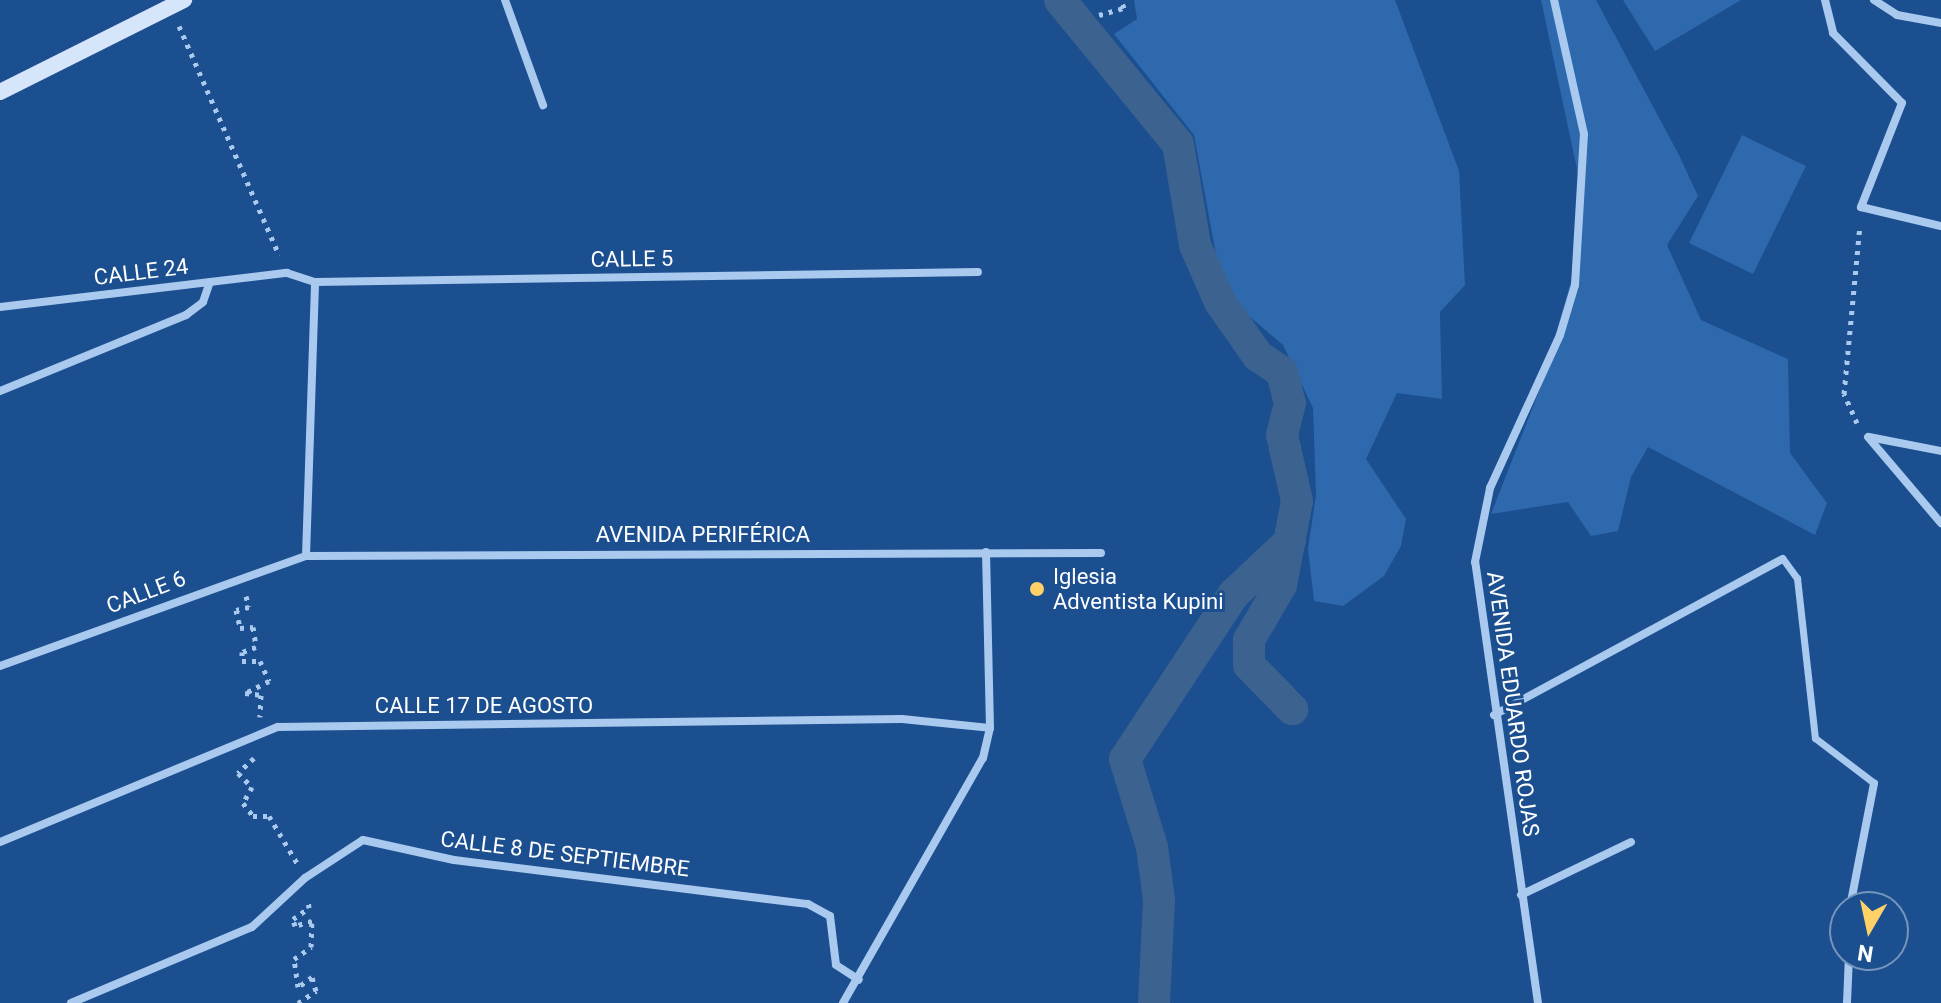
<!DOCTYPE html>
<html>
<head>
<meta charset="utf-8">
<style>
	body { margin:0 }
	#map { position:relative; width:1941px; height:1003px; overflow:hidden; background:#1b4f8f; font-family:Roboto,sans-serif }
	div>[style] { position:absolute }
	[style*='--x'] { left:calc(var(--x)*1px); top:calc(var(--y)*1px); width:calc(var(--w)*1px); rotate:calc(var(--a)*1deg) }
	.green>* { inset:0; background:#2e69ad }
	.canal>* { height:32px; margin:-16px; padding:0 16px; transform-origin:16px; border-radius:16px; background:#3c6290 }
	.path>* { height:5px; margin-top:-2.5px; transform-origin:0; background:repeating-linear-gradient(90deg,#a9c9ee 0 4px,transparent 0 10px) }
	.pedestrian>* { height:7px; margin:-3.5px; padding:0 3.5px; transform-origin:3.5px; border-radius:3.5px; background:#a9c9ee }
	.minor>* { height:8px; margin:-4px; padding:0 4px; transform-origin:4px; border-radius:4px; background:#a9c9ee }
	.secondary>* { height:16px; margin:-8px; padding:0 8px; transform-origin:8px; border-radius:8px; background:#d6e6fa }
	.dots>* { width:22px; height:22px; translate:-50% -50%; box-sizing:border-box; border:4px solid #1b4f8f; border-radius:50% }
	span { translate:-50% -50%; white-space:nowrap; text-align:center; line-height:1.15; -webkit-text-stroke:6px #1b4f8f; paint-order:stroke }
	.street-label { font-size:22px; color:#fff }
	.poi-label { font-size:22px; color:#fff }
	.left { translate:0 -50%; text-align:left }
	.north { position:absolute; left:1829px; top:891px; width:80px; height:80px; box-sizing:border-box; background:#1b4f8f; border:2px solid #7695bc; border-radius:50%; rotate:189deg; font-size:22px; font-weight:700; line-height:32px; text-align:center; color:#fff }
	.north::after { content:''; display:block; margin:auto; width:28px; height:36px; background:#ffd166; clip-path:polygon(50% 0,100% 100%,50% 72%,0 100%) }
</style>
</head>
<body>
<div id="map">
	<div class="green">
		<div style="clip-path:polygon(1134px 0,1395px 0,1459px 171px,1465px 285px,1440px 312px,1442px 399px,1397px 393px,1366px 459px,1406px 519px,1401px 546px,1384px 576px,1343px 606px,1314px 601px,1308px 549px,1316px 495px,1313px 408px,1283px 345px,1236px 305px,1217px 260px,1194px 135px,1114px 34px,1137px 19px)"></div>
		<div style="clip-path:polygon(1541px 0,1596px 0,1679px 155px,1698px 196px,1667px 245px,1701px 320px,1788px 359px,1790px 453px,1827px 503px,1815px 535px,1648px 447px,1631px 477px,1618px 531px,1591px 536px,1568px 502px,1491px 514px,1540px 389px,1580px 250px,1581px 188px)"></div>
		<div style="clip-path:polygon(1623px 0,1741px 0,1655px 51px)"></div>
		<div style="clip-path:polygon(1742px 135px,1806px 166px,1753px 274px,1689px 243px)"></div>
	</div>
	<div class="canal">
		<div style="--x:1060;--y:0;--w:186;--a:50.7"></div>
		<div style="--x:1178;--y:144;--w:102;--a:80.4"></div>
		<div style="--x:1195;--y:245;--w:62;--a:66.3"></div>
		<div style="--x:1220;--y:302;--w:66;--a:54.9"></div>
		<div style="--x:1258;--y:356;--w:29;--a:34"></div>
		<div style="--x:1282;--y:372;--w:32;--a:76"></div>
		<div style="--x:1290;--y:403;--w:33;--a:104"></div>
		<div style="--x:1282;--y:435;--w:68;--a:77.2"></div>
		<div style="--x:1297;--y:501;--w:86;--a:100.8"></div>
		<div style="--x:1281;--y:585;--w:64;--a:120.2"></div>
		<div style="--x:1249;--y:640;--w:25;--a:90"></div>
		<div style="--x:1249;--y:665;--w:62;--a:45.7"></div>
		<div style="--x:1154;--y:1003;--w:103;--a:-87.2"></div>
		<div style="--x:1159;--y:900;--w:53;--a:-97.5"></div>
		<div style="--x:1152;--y:847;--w:92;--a:-107.1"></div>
		<div style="--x:1125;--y:759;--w:198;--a:-56.6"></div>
		<div style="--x:1234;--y:594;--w:77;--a:-43.4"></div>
	</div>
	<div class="path">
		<div style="--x:1099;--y:15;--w:26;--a:-16"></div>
		<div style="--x:1124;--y:8;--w:9;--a:-111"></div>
		<div style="--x:179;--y:26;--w:250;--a:66.4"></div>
		<div style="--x:1857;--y:423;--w:32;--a:-114"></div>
		<div style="--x:1844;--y:394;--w:169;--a:-84.6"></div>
		<div style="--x:246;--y:596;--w:11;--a:75"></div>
		<div style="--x:249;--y:607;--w:13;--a:167"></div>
		<div style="--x:236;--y:610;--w:18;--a:77"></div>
		<div style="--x:240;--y:628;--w:13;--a:-4"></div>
		<div style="--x:253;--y:627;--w:20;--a:81"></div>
		<div style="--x:256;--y:647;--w:15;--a:160"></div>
		<div style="--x:242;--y:652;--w:9;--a:90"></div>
		<div style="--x:242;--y:661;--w:18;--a:0"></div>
		<div style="--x:260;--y:661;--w:22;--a:66"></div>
		<div style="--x:269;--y:681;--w:27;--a:153"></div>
		<div style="--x:245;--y:693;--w:16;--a:7"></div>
		<div style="--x:261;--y:695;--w:22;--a:93"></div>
		<div style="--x:254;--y:758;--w:22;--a:137"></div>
		<div style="--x:238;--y:773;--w:20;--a:45"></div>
		<div style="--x:252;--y:787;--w:18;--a:119"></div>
		<div style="--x:243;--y:803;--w:16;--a:52"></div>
		<div style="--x:253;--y:816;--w:16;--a:0"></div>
		<div style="--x:269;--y:816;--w:55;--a:59.2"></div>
		<div style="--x:298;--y:1003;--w:22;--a:-34"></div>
		<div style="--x:316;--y:991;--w:15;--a:-106"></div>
		<div style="--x:312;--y:977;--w:17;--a:144"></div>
		<div style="--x:298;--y:987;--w:28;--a:-98"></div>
		<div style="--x:294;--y:959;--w:21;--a:-35"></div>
		<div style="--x:311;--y:947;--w:26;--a:-88"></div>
		<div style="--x:312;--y:921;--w:18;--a:164"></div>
		<div style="--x:295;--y:926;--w:7;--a:-106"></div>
		<div style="--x:293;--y:919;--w:19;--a:-35"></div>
		<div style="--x:309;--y:908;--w:9;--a:-96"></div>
	</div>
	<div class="pedestrian">
		<div style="--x:1783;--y:559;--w:24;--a:54"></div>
		<div style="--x:1797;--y:578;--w:161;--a:83.6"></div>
		<div style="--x:1815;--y:738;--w:74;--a:37.3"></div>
	</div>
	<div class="minor">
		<div style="--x:505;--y:0;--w:112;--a:70.1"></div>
		<div style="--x:1825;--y:0;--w:34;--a:76"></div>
		<div style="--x:1833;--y:33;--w:98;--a:45.4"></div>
		<div style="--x:1902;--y:103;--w:112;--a:111.5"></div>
		<div style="--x:1861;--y:207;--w:82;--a:13.4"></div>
		<div style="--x:1874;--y:0;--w:27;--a:33"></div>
		<div style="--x:1897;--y:15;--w:45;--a:10.3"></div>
		<div style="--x:0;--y:307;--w:289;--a:-6.8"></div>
		<div style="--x:287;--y:273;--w:29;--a:18"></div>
		<div style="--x:315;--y:282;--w:663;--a:-0.86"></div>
		<div style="--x:0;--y:391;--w:201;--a:-22.2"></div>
		<div style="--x:186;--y:315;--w:21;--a:-37"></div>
		<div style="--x:203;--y:302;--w:21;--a:-71"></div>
		<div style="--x:1868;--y:437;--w:113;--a:49.7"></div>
		<div style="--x:1869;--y:437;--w:73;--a:11"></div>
		<div style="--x:306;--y:556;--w:274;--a:-88.1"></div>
		<div style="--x:0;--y:666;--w:325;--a:-19.8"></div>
		<div style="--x:306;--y:556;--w:795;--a:-0.22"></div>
		<div style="--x:1494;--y:715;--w:328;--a:-28.4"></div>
		<div style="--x:0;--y:842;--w:301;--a:-22.5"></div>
		<div style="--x:278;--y:727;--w:624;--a:-0.73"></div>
		<div style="--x:902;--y:719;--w:88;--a:5.8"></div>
		<div style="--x:1521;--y:895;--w:122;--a:-25.7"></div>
		<div style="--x:1850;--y:907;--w:126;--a:-79"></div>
		<div style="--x:71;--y:1003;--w:196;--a:-22.8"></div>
		<div style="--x:252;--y:927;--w:72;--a:-42.8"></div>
		<div style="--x:305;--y:878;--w:69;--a:-33.2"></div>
		<div style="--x:363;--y:840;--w:93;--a:12.4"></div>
		<div style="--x:454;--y:860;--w:357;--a:7.1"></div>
		<div style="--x:808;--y:904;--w:25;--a:29"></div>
		<div style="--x:830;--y:916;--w:49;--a:83"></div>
		<div style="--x:836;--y:965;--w:27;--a:33"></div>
		<div style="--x:843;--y:1003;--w:282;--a:-60.3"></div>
		<div style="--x:983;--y:758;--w:31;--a:-77"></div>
		<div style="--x:990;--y:728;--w:176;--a:-91.3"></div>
		<div style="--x:1538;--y:1003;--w:445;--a:-98.1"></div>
		<div style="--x:1475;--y:562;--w:76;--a:-78.5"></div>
		<div style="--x:1490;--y:488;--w:168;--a:-65.4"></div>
		<div style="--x:1560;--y:335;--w:52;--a:-73.3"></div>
		<div style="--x:1575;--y:285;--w:151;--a:-86.6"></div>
		<div style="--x:1584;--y:134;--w:137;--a:-102.6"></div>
		<div style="--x:1847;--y:1003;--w:48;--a:-87.6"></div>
	</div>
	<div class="secondary">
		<div style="--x:0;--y:92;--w:206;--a:-26.6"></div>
	</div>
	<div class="dots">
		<div style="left:1037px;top:589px;background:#ffd166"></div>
	</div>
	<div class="street-label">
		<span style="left:632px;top:259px;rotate:-1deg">CALLE 5</span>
		<span style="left:141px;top:272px;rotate:-7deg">CALLE 24</span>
		<span style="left:703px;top:535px">AVENIDA PERIFÉRICA</span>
		<span style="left:146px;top:592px;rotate:-21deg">CALLE 6</span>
		<span style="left:1513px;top:704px;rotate:82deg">AVENIDA EDUARDO ROJAS</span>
		<span style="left:484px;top:706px">CALLE 17 DE AGOSTO</span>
		<span style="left:565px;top:854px;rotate:7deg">CALLE 8 DE SEPTIEMBRE</span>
	</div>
	<div class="poi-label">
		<span class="left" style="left:1053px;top:589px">Iglesia<br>Adventista Kupini</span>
	</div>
	<div class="north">N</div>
</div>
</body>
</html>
